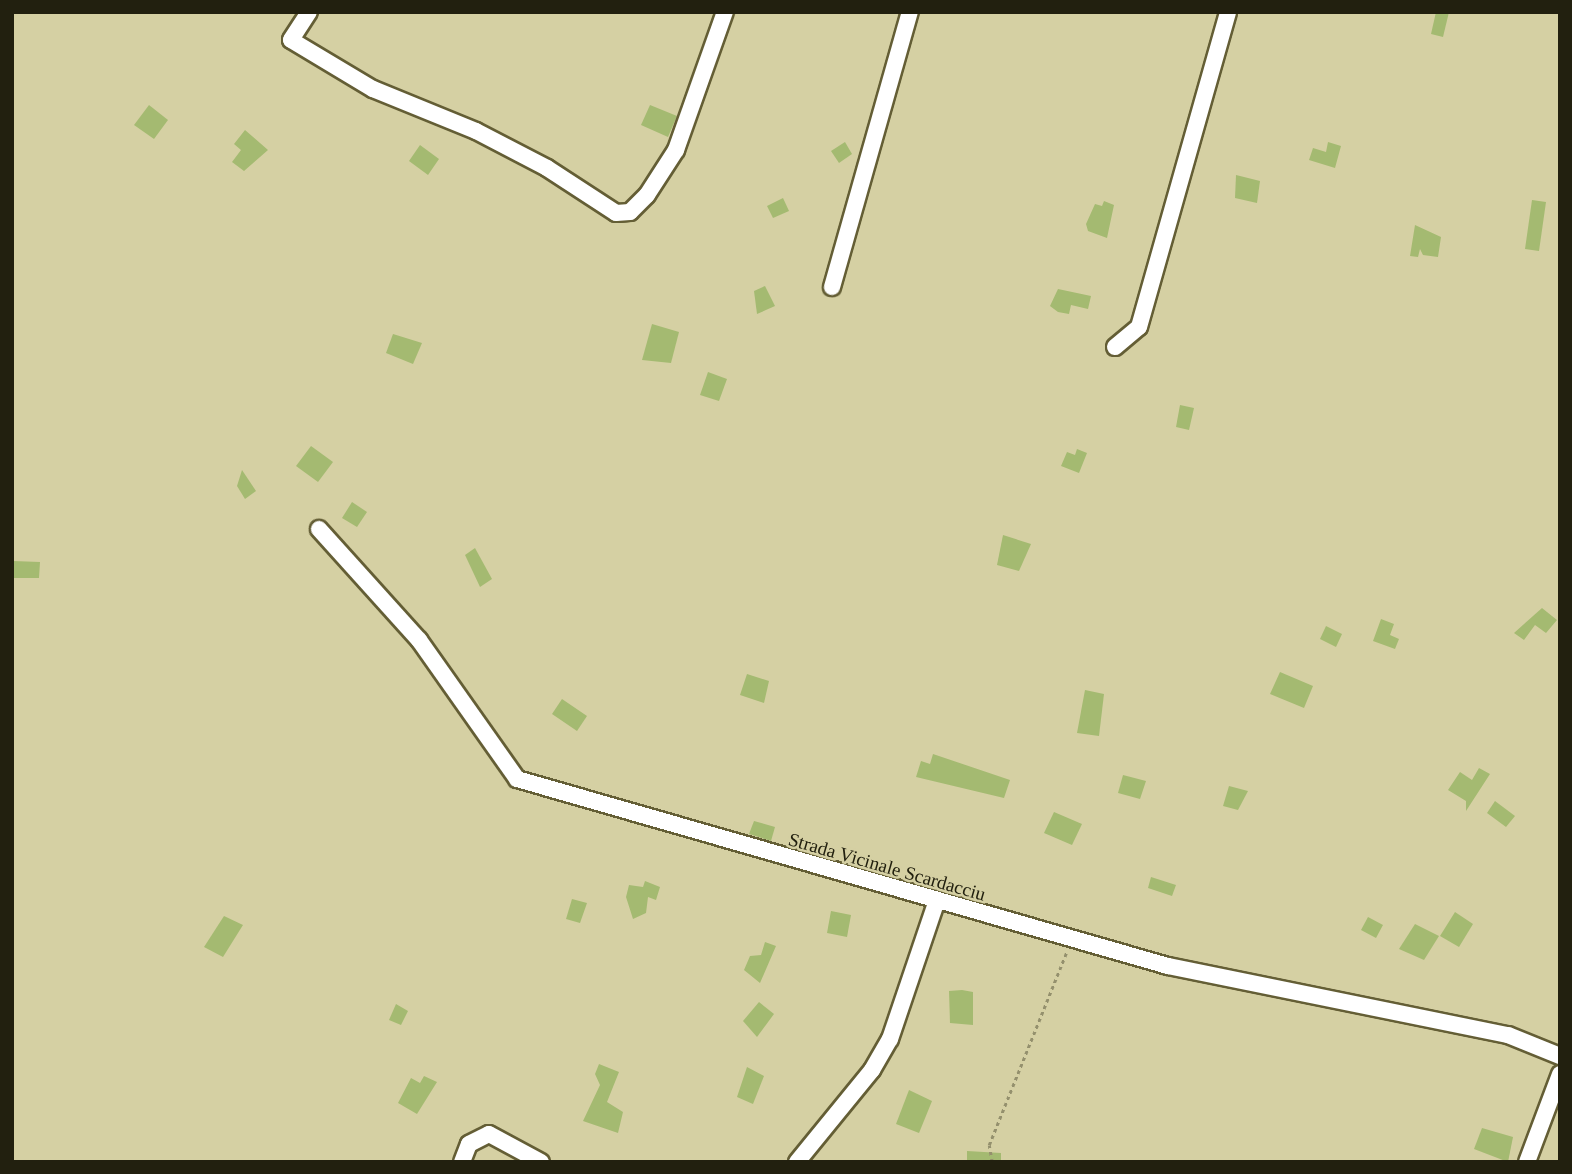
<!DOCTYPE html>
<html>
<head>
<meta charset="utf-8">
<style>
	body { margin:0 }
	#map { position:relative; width:1572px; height:1174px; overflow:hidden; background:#d5d0a3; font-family:Georgia,serif }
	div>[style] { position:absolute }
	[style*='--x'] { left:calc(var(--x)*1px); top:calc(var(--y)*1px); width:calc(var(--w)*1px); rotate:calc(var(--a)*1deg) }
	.building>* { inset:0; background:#a4ba71 }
	.path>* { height:2.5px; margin-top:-1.25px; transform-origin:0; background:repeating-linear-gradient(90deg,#94906d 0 3.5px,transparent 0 7px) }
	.roads { filter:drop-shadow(2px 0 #645e35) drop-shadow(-2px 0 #645e35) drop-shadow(0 2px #645e35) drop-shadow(0 -2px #645e35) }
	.street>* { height:16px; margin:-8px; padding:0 8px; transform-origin:8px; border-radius:8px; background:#fff }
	span { translate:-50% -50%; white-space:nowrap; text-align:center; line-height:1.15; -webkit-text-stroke:5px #d5d0a3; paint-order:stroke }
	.street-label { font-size:19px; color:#22200f }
	.frame { position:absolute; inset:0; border:14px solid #22200f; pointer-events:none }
</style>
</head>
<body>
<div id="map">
	<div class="building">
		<div style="clip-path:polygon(1436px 12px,1449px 12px,1443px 37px,1431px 34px)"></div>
		<div style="clip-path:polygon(149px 105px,168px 120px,154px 139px,134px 125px)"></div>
		<div style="clip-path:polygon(650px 105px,677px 116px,668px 137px,641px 125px)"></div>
		<div style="clip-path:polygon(245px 130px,268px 150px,244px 171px,232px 162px,241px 150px,234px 144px)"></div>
		<div style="clip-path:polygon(845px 142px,852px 154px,839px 163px,831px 151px)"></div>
		<div style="clip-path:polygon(1328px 142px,1341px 146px,1335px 168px,1309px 160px,1313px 148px,1326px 152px)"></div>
		<div style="clip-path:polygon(420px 145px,439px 159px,428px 175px,409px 161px)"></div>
		<div style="clip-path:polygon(1236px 175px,1260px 181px,1257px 203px,1235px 198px)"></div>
		<div style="clip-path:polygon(783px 198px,789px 211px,773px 218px,767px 206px)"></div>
		<div style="clip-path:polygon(1532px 200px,1546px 202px,1539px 251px,1525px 249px)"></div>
		<div style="clip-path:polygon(1104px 201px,1114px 205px,1107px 238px,1088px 231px,1086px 224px,1095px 204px,1102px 206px)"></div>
		<div style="clip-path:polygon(1415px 225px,1441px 237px,1438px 257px,1423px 255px,1420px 249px,1418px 257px,1410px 256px)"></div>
		<div style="clip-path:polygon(765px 286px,775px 306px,757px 314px,754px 291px)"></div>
		<div style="clip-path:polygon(1058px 289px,1091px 296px,1088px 309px,1071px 305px,1069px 314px,1058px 312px,1050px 306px)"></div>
		<div style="clip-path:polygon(652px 324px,679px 332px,671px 363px,642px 360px)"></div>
		<div style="clip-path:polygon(393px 334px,422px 343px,413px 364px,386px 353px)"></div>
		<div style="clip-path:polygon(708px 372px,727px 379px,719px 401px,700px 395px)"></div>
		<div style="clip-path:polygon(1180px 405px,1194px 408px,1189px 430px,1176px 427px)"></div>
		<div style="clip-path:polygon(311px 446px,333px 462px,318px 482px,296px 466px)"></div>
		<div style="clip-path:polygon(1077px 449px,1087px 453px,1079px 473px,1061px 466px,1067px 452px,1075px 455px)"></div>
		<div style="clip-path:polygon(242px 470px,256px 491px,245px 499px,237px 486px)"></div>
		<div style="clip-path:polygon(352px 502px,367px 512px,357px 527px,342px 518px)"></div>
		<div style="clip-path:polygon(1003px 535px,1031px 544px,1019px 571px,997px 565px)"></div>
		<div style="clip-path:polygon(475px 548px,492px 579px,480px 587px,465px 555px)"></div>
		<div style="clip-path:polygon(13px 561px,40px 562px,39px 578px,13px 578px)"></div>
		<div style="clip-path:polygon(1542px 608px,1557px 620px,1546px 633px,1535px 625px,1524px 640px,1514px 633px)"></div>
		<div style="clip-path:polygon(1381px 619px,1394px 624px,1390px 635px,1399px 639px,1395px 649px,1373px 641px)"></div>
		<div style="clip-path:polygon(1326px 626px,1342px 634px,1336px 647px,1320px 639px)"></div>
		<div style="clip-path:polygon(1280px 672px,1313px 686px,1304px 708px,1270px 694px)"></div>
		<div style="clip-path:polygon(747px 674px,769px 681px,764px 703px,740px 695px)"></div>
		<div style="clip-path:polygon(1085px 690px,1104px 694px,1099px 736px,1077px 733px)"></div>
		<div style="clip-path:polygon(562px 699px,587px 716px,577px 731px,552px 714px)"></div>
		<div style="clip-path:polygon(933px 754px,1010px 780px,1004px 798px,916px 777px,921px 761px,930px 764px)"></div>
		<div style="clip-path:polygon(1479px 768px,1490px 774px,1466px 811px,1466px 801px,1448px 790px,1460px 772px,1472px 780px)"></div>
		<div style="clip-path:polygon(1123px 775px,1146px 781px,1140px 799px,1118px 793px)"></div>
		<div style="clip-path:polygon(1229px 786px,1248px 791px,1238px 810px,1223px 806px)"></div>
		<div style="clip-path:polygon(1495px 801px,1515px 816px,1506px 827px,1487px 813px)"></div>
		<div style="clip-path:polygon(1054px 812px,1082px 824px,1072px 845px,1044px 833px)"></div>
		<div style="clip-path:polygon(754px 821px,775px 827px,771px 841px,749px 834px)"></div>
		<div style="clip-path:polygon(1151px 877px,1176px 885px,1172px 896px,1148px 888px)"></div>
		<div style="clip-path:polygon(645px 881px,660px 887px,656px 900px,648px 897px,646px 913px,633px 919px,626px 897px,629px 885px,643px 887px)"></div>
		<div style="clip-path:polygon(572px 899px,587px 903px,580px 923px,566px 919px)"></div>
		<div style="clip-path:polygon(831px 911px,851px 915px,847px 937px,827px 933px)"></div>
		<div style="clip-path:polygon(1455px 912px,1473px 924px,1459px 947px,1440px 936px)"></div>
		<div style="clip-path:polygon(224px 916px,243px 925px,223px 957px,204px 947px)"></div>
		<div style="clip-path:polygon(1368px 917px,1383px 925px,1376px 938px,1361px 930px)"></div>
		<div style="clip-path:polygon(1415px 924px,1439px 936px,1424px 960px,1399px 949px)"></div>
		<div style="clip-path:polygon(765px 942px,776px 946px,760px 983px,744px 970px,750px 956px,761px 955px)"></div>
		<div style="clip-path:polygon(962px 990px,973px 992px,973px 1025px,950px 1023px,949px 991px)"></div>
		<div style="clip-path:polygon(759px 1002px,774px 1014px,757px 1037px,743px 1021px)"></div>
		<div style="clip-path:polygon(396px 1004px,408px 1011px,401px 1025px,389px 1020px)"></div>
		<div style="clip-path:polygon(599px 1064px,619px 1072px,607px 1102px,623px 1112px,618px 1133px,583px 1121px,600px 1085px,595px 1074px)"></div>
		<div style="clip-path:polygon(747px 1067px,764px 1076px,753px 1104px,737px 1097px)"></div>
		<div style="clip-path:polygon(424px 1076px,437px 1082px,417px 1114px,398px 1103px,411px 1078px,420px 1083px)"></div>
		<div style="clip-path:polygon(909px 1090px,932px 1101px,919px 1133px,896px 1124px)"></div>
		<div style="clip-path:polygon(1482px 1128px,1513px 1137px,1508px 1162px,1474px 1149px)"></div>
		<div style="clip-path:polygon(967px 1151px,1001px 1153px,1001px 1162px,967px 1162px)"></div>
	</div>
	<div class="path">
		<div style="--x:992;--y:1162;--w:17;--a:-100"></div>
		<div style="--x:989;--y:1145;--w:207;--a:-68.1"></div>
	</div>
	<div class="roads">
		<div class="street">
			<div style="--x:309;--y:12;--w:33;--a:123"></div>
			<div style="--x:291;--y:40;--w:96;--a:30.9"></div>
			<div style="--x:373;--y:89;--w:111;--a:22.2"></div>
			<div style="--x:476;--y:131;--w:80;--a:27.5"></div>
			<div style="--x:547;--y:168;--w:82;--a:33.1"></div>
			<div style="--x:616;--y:213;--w:14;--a:-4"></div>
			<div style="--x:630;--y:212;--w:24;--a:-45"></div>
			<div style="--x:647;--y:195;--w:54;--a:-57.2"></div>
			<div style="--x:676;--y:150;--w:146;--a:-70.5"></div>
			<div style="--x:832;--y:287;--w:286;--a:-74.2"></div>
			<div style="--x:1115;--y:347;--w:31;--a:-40"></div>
			<div style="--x:1139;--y:327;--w:327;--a:-74.2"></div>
			<div style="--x:319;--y:529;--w:149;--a:48"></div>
			<div style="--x:419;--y:640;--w:170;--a:54.8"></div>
			<div style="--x:517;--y:779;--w:677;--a:16.03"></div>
			<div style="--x:1168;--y:966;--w:347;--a:11.5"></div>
			<div style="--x:1508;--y:1035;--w:56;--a:22"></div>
			<div style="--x:462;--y:1162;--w:19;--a:-69"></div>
			<div style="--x:469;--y:1144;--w:22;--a:-27"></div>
			<div style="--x:489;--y:1134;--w:59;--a:28.3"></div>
			<div style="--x:797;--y:1162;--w:119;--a:-50.8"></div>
			<div style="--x:872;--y:1070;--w:36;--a:-60"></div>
			<div style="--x:890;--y:1039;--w:144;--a:-71.3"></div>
			<div style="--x:1527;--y:1162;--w:94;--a:-69.4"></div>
		</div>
	</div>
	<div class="street-label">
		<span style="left:887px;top:867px;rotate:16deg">Strada Vicinale Scardacciu</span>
	</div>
	<div class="frame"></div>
</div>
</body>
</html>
